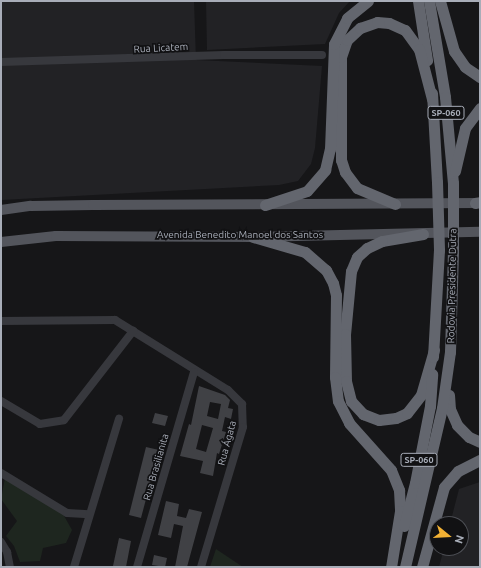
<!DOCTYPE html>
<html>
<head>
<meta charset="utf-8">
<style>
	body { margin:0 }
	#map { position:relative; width:481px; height:568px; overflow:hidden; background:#161618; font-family:Ubuntu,sans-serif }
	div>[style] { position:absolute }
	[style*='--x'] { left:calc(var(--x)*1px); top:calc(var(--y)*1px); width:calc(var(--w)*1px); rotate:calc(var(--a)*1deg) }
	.built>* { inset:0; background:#222225 }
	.green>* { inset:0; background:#1e261f }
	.building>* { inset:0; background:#404145 }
	.minor>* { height:8px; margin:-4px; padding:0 4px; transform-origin:4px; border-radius:4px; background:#37383d }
	.major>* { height:10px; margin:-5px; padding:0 5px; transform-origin:5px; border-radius:5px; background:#53555c }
	.highway>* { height:11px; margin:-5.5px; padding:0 5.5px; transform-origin:5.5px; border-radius:5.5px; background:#63666e }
	.highway-bridge>* { height:11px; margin:-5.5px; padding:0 5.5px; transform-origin:5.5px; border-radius:5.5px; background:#63666e }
	span { translate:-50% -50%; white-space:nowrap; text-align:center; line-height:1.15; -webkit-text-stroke:3.5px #111113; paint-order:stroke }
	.shield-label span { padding:1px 3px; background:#111113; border:1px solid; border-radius:3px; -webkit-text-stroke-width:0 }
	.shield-label { font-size:9px; color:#a8adb8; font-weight:700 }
	.street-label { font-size:10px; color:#a8adb8 }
	.frame { position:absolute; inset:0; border:2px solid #a8adb8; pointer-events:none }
	.north { position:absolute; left:429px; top:516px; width:40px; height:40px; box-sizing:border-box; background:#111113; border:1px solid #4d4f55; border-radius:50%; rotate:108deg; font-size:11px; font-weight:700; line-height:16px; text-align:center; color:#a8adb8 }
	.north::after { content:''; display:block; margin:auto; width:14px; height:18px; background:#f2b134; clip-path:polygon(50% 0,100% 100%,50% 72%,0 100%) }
</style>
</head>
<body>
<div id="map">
	<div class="built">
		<div style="clip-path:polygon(1px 1px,194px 1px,196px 60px,322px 66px,315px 148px,311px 164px,298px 181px,279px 185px,1px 200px)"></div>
		<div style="clip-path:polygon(206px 1px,350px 1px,339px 13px,325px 44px,207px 50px)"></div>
		<div style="clip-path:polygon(480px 482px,480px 567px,439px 567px,444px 548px,461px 548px,461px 524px,450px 524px,459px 489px)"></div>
	</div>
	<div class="green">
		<div style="clip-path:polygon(5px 478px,63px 514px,72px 530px,66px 543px,43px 548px,40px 561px,20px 562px,14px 546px,6px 536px,17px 521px,1px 499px)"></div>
		<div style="clip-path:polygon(216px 549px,243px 567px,210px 567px)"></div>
	</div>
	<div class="building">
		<div style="clip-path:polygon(evenodd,199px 386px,225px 395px,230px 400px,228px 408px,233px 409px,231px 419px,225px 417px,222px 431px,226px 432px,219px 454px,217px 453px,213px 476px,200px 473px,203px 461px,180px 456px,189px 424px,191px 425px,199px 386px,210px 402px,221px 404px,218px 419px,207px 416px,210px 402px,199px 386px,202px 425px,213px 428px,206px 452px,196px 449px,202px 425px)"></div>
		<div style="clip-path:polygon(155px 413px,168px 416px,165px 426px,152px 423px)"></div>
		<div style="clip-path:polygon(146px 447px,159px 450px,141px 518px,129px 515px)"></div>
		<div style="clip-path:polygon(166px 501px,179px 504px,177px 516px,186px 518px,189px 509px,202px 512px,187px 567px,175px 567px,183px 526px,174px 524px,171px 538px,158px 535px)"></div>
		<div style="clip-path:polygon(119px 538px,131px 541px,126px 567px,113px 566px)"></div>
		<div style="clip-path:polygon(154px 555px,167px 558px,165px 567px,152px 565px)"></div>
	</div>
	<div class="minor">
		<div style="--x:1;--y:62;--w:223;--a:-1.8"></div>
		<div style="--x:224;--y:55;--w:98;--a:0"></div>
		<div style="--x:1;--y:321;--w:114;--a:-0.5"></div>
		<div style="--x:115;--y:320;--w:133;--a:31.8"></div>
		<div style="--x:228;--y:390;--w:20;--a:45"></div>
		<div style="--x:242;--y:404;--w:23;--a:88"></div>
		<div style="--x:243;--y:427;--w:146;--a:106.7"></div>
		<div style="--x:1;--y:401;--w:45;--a:30.5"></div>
		<div style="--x:40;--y:424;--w:24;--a:-9"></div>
		<div style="--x:64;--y:420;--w:113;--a:-52.2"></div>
		<div style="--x:1;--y:473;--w:77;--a:31.2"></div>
		<div style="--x:67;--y:513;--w:22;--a:3"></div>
		<div style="--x:1;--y:542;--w:12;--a:59"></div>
		<div style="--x:7;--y:552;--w:15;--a:79"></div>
		<div style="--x:74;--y:567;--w:155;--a:-73.1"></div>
		<div style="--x:137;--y:567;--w:203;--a:-73.7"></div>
	</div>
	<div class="major">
		<div style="--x:1;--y:210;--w:30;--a:-8"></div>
		<div style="--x:31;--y:206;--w:62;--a:-0.9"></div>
		<div style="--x:93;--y:205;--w:387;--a:-0.3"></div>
		<div style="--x:1;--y:242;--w:55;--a:-6.2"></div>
		<div style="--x:56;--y:236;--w:197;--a:0.3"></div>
		<div style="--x:253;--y:237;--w:227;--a:-1.3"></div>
	</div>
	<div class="highway">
		<div style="--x:418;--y:1;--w:60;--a:81.3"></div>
		<div style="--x:429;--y:1;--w:97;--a:80.5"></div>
		<div style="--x:445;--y:97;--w:86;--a:84.7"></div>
		<div style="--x:440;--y:1;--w:52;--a:74.4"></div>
		<div style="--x:454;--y:51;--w:19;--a:55"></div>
		<div style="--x:465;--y:67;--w:18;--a:34"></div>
		<div style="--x:432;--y:93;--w:89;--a:86.8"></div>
		<div style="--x:455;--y:171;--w:44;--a:-76.9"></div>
		<div style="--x:465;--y:128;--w:25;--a:-53"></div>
		<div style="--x:475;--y:203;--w:5;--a:-11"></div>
		<div style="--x:395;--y:204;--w:41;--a:-157.2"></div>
		<div style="--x:357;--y:188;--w:20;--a:-127"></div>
		<div style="--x:345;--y:172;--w:13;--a:-108"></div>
		<div style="--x:341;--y:160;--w:103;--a:-90"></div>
		<div style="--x:341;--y:57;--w:18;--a:-71"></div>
		<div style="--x:347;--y:40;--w:18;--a:-43"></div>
		<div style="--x:360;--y:28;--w:18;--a:-19"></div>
		<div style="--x:377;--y:22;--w:12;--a:5"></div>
		<div style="--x:389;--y:23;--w:17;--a:24"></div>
		<div style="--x:405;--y:30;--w:24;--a:54"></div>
		<div style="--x:419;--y:49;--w:52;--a:75.4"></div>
		<div style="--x:265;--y:205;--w:44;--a:-18.4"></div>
		<div style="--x:307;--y:191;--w:28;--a:-49"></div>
		<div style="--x:325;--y:170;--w:22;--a:-77"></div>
		<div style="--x:330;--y:149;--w:105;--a:-87.8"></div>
		<div style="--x:334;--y:44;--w:29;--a:-63"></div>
		<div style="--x:347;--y:18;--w:27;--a:-39"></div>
		<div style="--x:423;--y:234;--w:42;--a:170.3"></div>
		<div style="--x:382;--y:241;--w:17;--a:155"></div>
		<div style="--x:367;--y:248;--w:13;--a:138"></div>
		<div style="--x:357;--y:257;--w:15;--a:113"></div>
		<div style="--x:351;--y:271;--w:63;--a:95.4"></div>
		<div style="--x:345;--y:334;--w:47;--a:88.8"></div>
		<div style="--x:346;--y:381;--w:21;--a:76"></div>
		<div style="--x:351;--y:401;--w:18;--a:47"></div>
		<div style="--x:363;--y:414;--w:17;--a:21"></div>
		<div style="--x:379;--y:420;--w:17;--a:-7"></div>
		<div style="--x:396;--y:418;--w:12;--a:-24"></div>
		<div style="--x:407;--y:413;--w:23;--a:-52"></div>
		<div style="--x:421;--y:395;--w:47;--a:-73.9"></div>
		<div style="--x:253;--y:237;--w:54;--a:16.1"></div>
		<div style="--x:305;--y:252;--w:28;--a:41"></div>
		<div style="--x:326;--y:270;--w:15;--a:62"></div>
		<div style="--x:333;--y:283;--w:12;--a:76"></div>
		<div style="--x:336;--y:295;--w:82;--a:90.7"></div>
		<div style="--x:335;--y:377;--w:24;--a:83"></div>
		<div style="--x:338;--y:401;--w:25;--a:63"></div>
		<div style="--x:349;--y:423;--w:63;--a:48.2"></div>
		<div style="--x:391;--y:470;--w:22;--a:68"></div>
		<div style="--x:399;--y:490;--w:21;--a:87"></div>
		<div style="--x:400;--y:511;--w:57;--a:99.1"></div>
		<div style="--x:433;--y:357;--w:107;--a:-86.8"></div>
		<div style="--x:449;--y:395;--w:14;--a:86"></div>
		<div style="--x:450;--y:409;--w:17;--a:66"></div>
		<div style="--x:457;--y:425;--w:17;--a:45"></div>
		<div style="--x:469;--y:437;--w:12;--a:24"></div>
		<div style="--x:404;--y:526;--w:44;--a:-75.7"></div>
		<div style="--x:415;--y:483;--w:78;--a:-79"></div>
		<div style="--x:430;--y:406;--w:32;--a:-86"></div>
		<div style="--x:405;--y:567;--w:163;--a:-76.9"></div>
		<div style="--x:442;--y:408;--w:57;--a:-81.9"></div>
		<div style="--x:450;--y:352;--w:101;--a:-88.3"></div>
		<div style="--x:422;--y:567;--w:83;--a:-74.6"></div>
		<div style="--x:444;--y:487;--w:21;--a:-49"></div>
		<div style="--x:458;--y:471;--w:25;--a:-27"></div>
	</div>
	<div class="highway-bridge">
		<div style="--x:437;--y:182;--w:68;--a:88.3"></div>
		<div style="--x:453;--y:183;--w:68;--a:90"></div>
	</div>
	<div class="shield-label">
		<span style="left:446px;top:113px">SP-060</span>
		<span style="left:419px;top:460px">SP-060</span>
	</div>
	<div class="street-label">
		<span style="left:161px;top:48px;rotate:-3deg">Rua Licatem</span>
		<span style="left:240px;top:235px">Avenida Benedito Manoel dos Santos</span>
		<span style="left:452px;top:286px;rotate:-89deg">Rodovia Presidente Dutra</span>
		<span style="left:227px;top:443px;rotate:-75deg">Rua Ágata</span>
		<span style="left:156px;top:467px;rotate:-74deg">Rua Brasilianita</span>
	</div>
	<div class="frame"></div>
	<div class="north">N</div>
</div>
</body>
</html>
